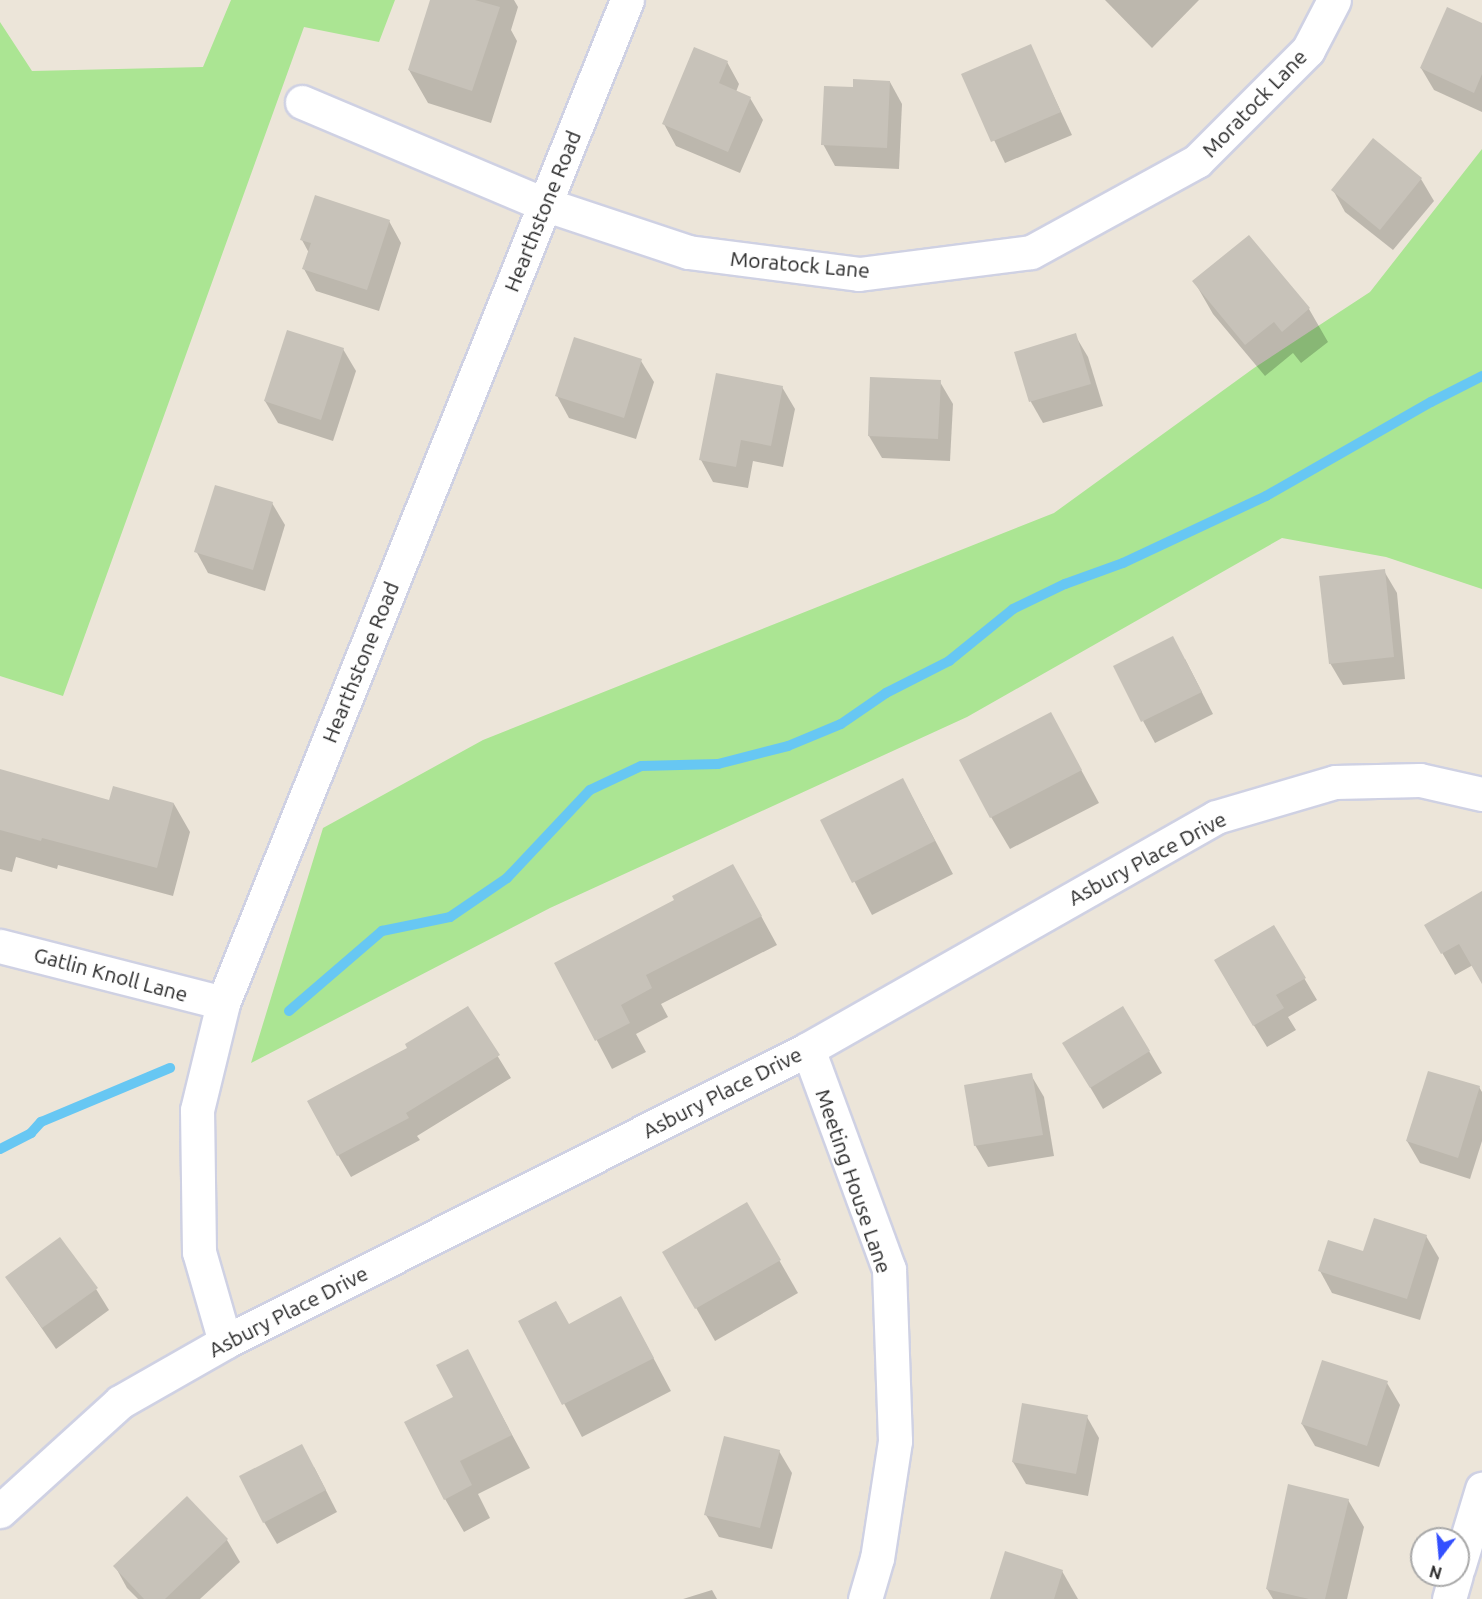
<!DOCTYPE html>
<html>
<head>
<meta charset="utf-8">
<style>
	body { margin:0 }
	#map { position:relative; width:1482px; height:1599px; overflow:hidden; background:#ece5d9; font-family:Ubuntu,sans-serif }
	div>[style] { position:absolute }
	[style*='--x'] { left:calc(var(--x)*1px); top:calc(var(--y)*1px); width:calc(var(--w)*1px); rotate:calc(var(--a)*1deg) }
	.green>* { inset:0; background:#abe593 }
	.shadow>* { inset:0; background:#0003 }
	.stream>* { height:10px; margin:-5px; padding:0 5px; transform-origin:5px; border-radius:5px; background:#67c7f3 }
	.building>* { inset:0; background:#c7c2b9 }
	.roads { filter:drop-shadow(2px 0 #cfd1e3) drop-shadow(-2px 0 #cfd1e3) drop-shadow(0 2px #cfd1e3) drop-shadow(0 -2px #cfd1e3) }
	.minor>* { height:33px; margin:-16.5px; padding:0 16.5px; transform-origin:16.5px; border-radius:16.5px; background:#fff }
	span { translate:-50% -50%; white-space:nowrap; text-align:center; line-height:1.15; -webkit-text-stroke:4.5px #fff; paint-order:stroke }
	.street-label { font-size:21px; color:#292929 }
	.north { position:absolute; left:1410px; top:1527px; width:60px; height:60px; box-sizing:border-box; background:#fff; border:2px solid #a9a9a9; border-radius:50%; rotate:196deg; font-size:16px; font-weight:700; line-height:24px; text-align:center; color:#292929 }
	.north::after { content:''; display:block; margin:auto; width:21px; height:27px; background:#334fff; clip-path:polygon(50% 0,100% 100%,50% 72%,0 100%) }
</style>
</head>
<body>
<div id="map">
	<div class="green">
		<div style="clip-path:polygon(231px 0,395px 0,379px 42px,304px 27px,63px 696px,0 676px,0 22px,32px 71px,203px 67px)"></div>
		<div style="clip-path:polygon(1482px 149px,1482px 589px,1386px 557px,1282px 538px,967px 717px,550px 908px,251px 1063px,323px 828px,483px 740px,1054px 513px,1254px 368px,1370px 292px)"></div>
	</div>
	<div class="shadow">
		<div style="clip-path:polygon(432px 0,514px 0,518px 7px,511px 30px,517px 41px,491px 123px,428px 103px,409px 70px)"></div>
		<div style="clip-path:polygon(1105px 0,1199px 0,1152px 48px)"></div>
		<div style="clip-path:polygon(1482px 25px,1482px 112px,1434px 90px,1421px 68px)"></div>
		<div style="clip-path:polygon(1030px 46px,1072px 135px,1005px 163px,963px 75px)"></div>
		<div style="clip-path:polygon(727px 62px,739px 84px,736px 92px,750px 98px,763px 120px,740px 173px,676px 146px,664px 124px)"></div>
		<div style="clip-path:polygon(890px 82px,902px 104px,899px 169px,835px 166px,823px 144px,854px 89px)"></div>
		<div style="clip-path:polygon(1373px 140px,1421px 179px,1434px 201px,1393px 250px,1345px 212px,1333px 190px)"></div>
		<div style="clip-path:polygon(389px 221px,401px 243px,379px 311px,316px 291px,304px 269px,309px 253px,302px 240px)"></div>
		<div style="clip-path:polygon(1249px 237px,1309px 309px,1328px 342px,1301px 363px,1293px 353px,1265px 376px,1213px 314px,1194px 281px)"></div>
		<div style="clip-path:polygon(1075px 335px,1088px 357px,1103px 406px,1043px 423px,1031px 402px,1016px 353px)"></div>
		<div style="clip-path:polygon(343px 349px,356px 371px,333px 441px,278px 423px,265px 401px)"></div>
		<div style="clip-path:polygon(641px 361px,654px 382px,636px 439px,569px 418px,557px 396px)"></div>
		<div style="clip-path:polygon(940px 382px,953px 404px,950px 461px,882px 458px,869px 436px)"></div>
		<div style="clip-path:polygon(782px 387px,795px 409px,783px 467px,753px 461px,748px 488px,713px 482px,701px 460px)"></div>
		<div style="clip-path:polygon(272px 503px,285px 525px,265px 591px,208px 573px,196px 551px)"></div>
		<div style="clip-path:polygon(1384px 571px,1397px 593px,1405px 679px,1343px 685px,1330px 663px)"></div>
		<div style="clip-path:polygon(1185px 659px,1213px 714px,1155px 743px,1143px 721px)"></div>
		<div style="clip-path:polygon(1051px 714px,1099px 803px,1010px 849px,991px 817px)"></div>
		<div style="clip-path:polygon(0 771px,110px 801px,174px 804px,190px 832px,173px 896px,58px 865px,57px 869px,16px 857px,12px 872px,0 869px)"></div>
		<div style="clip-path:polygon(903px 780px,953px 874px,872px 915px,822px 820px)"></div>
		<div style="clip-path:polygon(1482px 893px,1482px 981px,1473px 965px,1455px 975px,1426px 925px)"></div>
		<div style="clip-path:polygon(749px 894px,777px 945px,661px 1004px,668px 1017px,636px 1034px,646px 1052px,612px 1069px,556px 963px)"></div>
		<div style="clip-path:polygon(1274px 927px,1317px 1000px,1288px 1017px,1296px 1030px,1267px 1047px,1228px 983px)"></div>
		<div style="clip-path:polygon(468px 1008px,511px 1078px,417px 1136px,420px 1140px,351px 1177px,338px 1155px,409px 1049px)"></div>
		<div style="clip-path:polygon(1149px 1051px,1162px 1073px,1103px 1109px,1077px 1065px)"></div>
		<div style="clip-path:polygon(1031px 1075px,1044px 1097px,1054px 1156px,988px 1167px,975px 1145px)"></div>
		<div style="clip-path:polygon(1479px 1087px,1482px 1092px,1482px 1141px,1470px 1179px,1420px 1163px,1407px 1141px)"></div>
		<div style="clip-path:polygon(747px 1204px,798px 1293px,715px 1341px,664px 1252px)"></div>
		<div style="clip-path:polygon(1426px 1236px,1439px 1258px,1420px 1320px,1332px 1293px,1320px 1271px,1364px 1253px)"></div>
		<div style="clip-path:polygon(7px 1278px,96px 1289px,109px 1310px,56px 1349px)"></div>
		<div style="clip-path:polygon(520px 1321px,639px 1331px,671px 1391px,582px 1437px)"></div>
		<div style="clip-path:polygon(467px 1351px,530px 1468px,478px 1494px,490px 1518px,464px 1532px,445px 1499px,455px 1397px)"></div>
		<div style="clip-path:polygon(1387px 1383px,1400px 1405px,1379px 1467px,1315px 1446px,1302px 1424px)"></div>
		<div style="clip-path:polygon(1087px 1417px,1099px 1438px,1088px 1496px,1026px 1484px,1013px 1462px)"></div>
		<div style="clip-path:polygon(779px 1451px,792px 1473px,772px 1549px,719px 1537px,706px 1515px)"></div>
		<div style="clip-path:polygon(314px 1467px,337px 1512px,277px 1544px,264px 1522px)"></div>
		<div style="clip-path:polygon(1289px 1486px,1348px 1500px,1364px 1527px,1347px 1599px,1273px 1599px,1267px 1589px)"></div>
		<div style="clip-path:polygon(187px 1498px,227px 1540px,240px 1562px,200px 1599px,138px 1599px,127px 1588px,115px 1566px)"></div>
		<div style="clip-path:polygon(1062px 1571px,1078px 1599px,991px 1599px)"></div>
		<div style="clip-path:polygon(712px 1590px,717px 1599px,683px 1599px)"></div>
	</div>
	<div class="stream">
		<div style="--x:289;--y:1011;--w:123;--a:-40.7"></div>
		<div style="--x:382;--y:931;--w:69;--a:-11.6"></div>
		<div style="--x:450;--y:917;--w:69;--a:-34.4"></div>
		<div style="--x:507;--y:878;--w:121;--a:-46.7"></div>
		<div style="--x:590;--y:790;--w:56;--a:-25.2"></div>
		<div style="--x:641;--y:766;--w:77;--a:-1.5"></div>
		<div style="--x:718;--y:764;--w:72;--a:-14.4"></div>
		<div style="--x:788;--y:746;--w:57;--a:-22.5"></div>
		<div style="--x:841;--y:724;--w:55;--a:-34.6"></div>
		<div style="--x:886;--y:693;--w:71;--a:-26.9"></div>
		<div style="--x:949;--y:661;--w:82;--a:-39.1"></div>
		<div style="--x:1013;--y:609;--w:58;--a:-25.7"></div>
		<div style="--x:1065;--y:584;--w:62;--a:-19.9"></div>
		<div style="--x:1123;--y:563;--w:158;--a:-25.1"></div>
		<div style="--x:1266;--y:496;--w:190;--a:-29.7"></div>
		<div style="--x:1431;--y:402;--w:57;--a:-27"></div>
		<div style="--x:0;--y:1149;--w:35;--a:-27"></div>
		<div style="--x:31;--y:1133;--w:15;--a:-48"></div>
		<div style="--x:41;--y:1122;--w:140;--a:-22.7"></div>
	</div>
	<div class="building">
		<div style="clip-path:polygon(430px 0,475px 0,500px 7px,472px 91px,408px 70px)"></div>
		<div style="clip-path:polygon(1447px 7px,1482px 23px,1482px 74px,1474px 93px,1420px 68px)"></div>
		<div style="clip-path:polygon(1031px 44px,1061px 112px,991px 142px,961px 74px)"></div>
		<div style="clip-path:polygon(694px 47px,728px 61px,719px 83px,751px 97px,728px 152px,662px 124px)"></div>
		<div style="clip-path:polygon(853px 79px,890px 81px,887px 148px,821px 145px,824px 86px,853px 87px)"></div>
		<div style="clip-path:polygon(1373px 138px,1422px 178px,1380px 230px,1331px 190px)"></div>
		<div style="clip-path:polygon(315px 195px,390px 220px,367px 290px,302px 269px,311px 243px,300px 240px)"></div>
		<div style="clip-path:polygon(1249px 235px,1310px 308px,1282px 332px,1274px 322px,1245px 345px,1192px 281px)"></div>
		<div style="clip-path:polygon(287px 330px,344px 348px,321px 420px,264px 401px)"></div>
		<div style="clip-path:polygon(1076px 333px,1091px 384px,1029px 402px,1014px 352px)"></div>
		<div style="clip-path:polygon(574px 337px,642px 359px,624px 418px,555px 396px)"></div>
		<div style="clip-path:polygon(716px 373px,783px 386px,771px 446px,741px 440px,736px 467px,699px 460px)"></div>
		<div style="clip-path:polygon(870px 377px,941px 380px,938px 439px,868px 436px)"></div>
		<div style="clip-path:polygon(215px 485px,273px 502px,253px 570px,194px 552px)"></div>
		<div style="clip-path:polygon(1385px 569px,1394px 657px,1329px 664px,1319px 576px)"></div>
		<div style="clip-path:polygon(1173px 636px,1202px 692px,1141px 722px,1113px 666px)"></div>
		<div style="clip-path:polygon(1051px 712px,1082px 770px,990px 818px,959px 760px)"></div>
		<div style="clip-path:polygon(0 769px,109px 800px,113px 786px,174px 803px,157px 868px,42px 838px,41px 841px,0 830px)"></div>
		<div style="clip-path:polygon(903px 778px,935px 841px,852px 883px,820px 820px)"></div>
		<div style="clip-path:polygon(733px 864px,762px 916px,646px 975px,652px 988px,621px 1005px,630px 1023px,595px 1041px,554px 963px,674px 900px,672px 896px)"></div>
		<div style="clip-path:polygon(1482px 891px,1482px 984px,1459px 944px,1441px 954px,1424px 925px)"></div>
		<div style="clip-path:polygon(1274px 925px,1306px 978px,1276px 995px,1284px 1008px,1253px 1026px,1214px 960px)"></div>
		<div style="clip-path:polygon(468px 1006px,500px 1055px,406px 1113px,409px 1118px,337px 1156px,307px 1101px,407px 1048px,405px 1044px)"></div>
		<div style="clip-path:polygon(1123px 1006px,1150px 1051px,1090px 1088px,1062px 1043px)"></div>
		<div style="clip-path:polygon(1428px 1071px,1480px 1086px,1458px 1158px,1406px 1141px)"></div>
		<div style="clip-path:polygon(1032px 1073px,1043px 1135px,974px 1146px,964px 1085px)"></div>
		<div style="clip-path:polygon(747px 1202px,781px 1260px,695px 1309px,662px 1252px)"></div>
		<div style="clip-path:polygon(1374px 1218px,1427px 1235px,1407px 1299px,1318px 1271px,1328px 1240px,1363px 1251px)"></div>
		<div style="clip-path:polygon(60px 1237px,98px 1288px,42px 1328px,5px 1277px)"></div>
		<div style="clip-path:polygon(621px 1296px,654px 1358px,562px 1405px,518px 1321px,556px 1301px,569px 1324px)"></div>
		<div style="clip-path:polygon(468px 1349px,512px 1435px,460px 1461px,472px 1485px,444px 1500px,404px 1422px,453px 1397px,436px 1365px)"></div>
		<div style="clip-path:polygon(1322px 1360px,1388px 1381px,1367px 1446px,1301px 1424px)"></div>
		<div style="clip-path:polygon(1022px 1403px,1088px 1415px,1076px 1474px,1012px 1462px)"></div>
		<div style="clip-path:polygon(724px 1436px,780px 1450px,760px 1528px,704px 1515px)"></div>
		<div style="clip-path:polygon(302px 1444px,326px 1490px,263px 1523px,239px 1476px)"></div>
		<div style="clip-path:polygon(1288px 1484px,1349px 1499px,1325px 1599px,1309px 1599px,1266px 1589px)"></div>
		<div style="clip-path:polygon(187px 1496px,228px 1539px,165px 1599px,144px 1599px,113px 1566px)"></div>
		<div style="clip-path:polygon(1005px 1551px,1063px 1570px,1054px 1599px,990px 1599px)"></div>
	</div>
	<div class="roads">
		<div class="minor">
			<div style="--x:302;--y:102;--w:263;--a:22.9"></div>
			<div style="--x:544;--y:204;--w:152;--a:18.4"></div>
			<div style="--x:688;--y:252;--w:172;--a:7.3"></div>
			<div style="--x:859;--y:274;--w:173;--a:-7.3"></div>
			<div style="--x:1031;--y:252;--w:189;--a:-28.7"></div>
			<div style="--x:1197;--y:161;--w:157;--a:-45"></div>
			<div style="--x:1308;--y:50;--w:56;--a:-62.5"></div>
			<div style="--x:0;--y:946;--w:230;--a:14.3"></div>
			<div style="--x:808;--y:1049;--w:234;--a:69.8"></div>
			<div style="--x:889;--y:1269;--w:172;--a:88"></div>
			<div style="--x:895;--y:1441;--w:118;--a:98.7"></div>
			<div style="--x:877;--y:1558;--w:43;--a:106.3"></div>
			<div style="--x:225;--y:1342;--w:94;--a:-106.1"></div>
			<div style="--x:199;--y:1252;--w:142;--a:-90.8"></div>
			<div style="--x:197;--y:1110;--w:110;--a:-76.3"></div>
			<div style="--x:223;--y:1003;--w:1081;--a:-68.06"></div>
			<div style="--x:0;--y:1511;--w:162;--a:-42.2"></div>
			<div style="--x:120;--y:1402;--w:121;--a:-29.7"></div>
			<div style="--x:225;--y:1342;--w:652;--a:-26.68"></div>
			<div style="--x:808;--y:1049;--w:469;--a:-29.6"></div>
			<div style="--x:1216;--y:817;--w:124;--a:-16.4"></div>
			<div style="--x:1335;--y:782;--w:85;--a:-1.3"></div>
			<div style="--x:1420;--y:780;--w:64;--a:12.7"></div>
			<div style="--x:1458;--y:1568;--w:83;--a:-73.1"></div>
			<div style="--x:1449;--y:1599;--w:25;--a:-74"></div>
		</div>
	</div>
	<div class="street-label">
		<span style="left:1254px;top:103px;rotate:-46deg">Moratock Lane</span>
		<span style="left:542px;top:211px;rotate:-68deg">Hearthstone Road</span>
		<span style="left:800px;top:264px;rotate:5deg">Moratock Lane</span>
		<span style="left:360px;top:662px;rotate:-68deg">Hearthstone Road</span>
		<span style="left:1147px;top:858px;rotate:-28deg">Asbury Place Drive</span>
		<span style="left:111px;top:974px;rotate:15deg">Gatlin Knoll Lane</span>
		<span style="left:722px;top:1092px;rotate:-27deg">Asbury Place Drive</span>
		<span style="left:854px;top:1181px;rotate:71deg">Meeting House Lane</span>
		<span style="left:288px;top:1311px;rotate:-27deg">Asbury Place Drive</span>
	</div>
	<div class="north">N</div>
</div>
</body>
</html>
